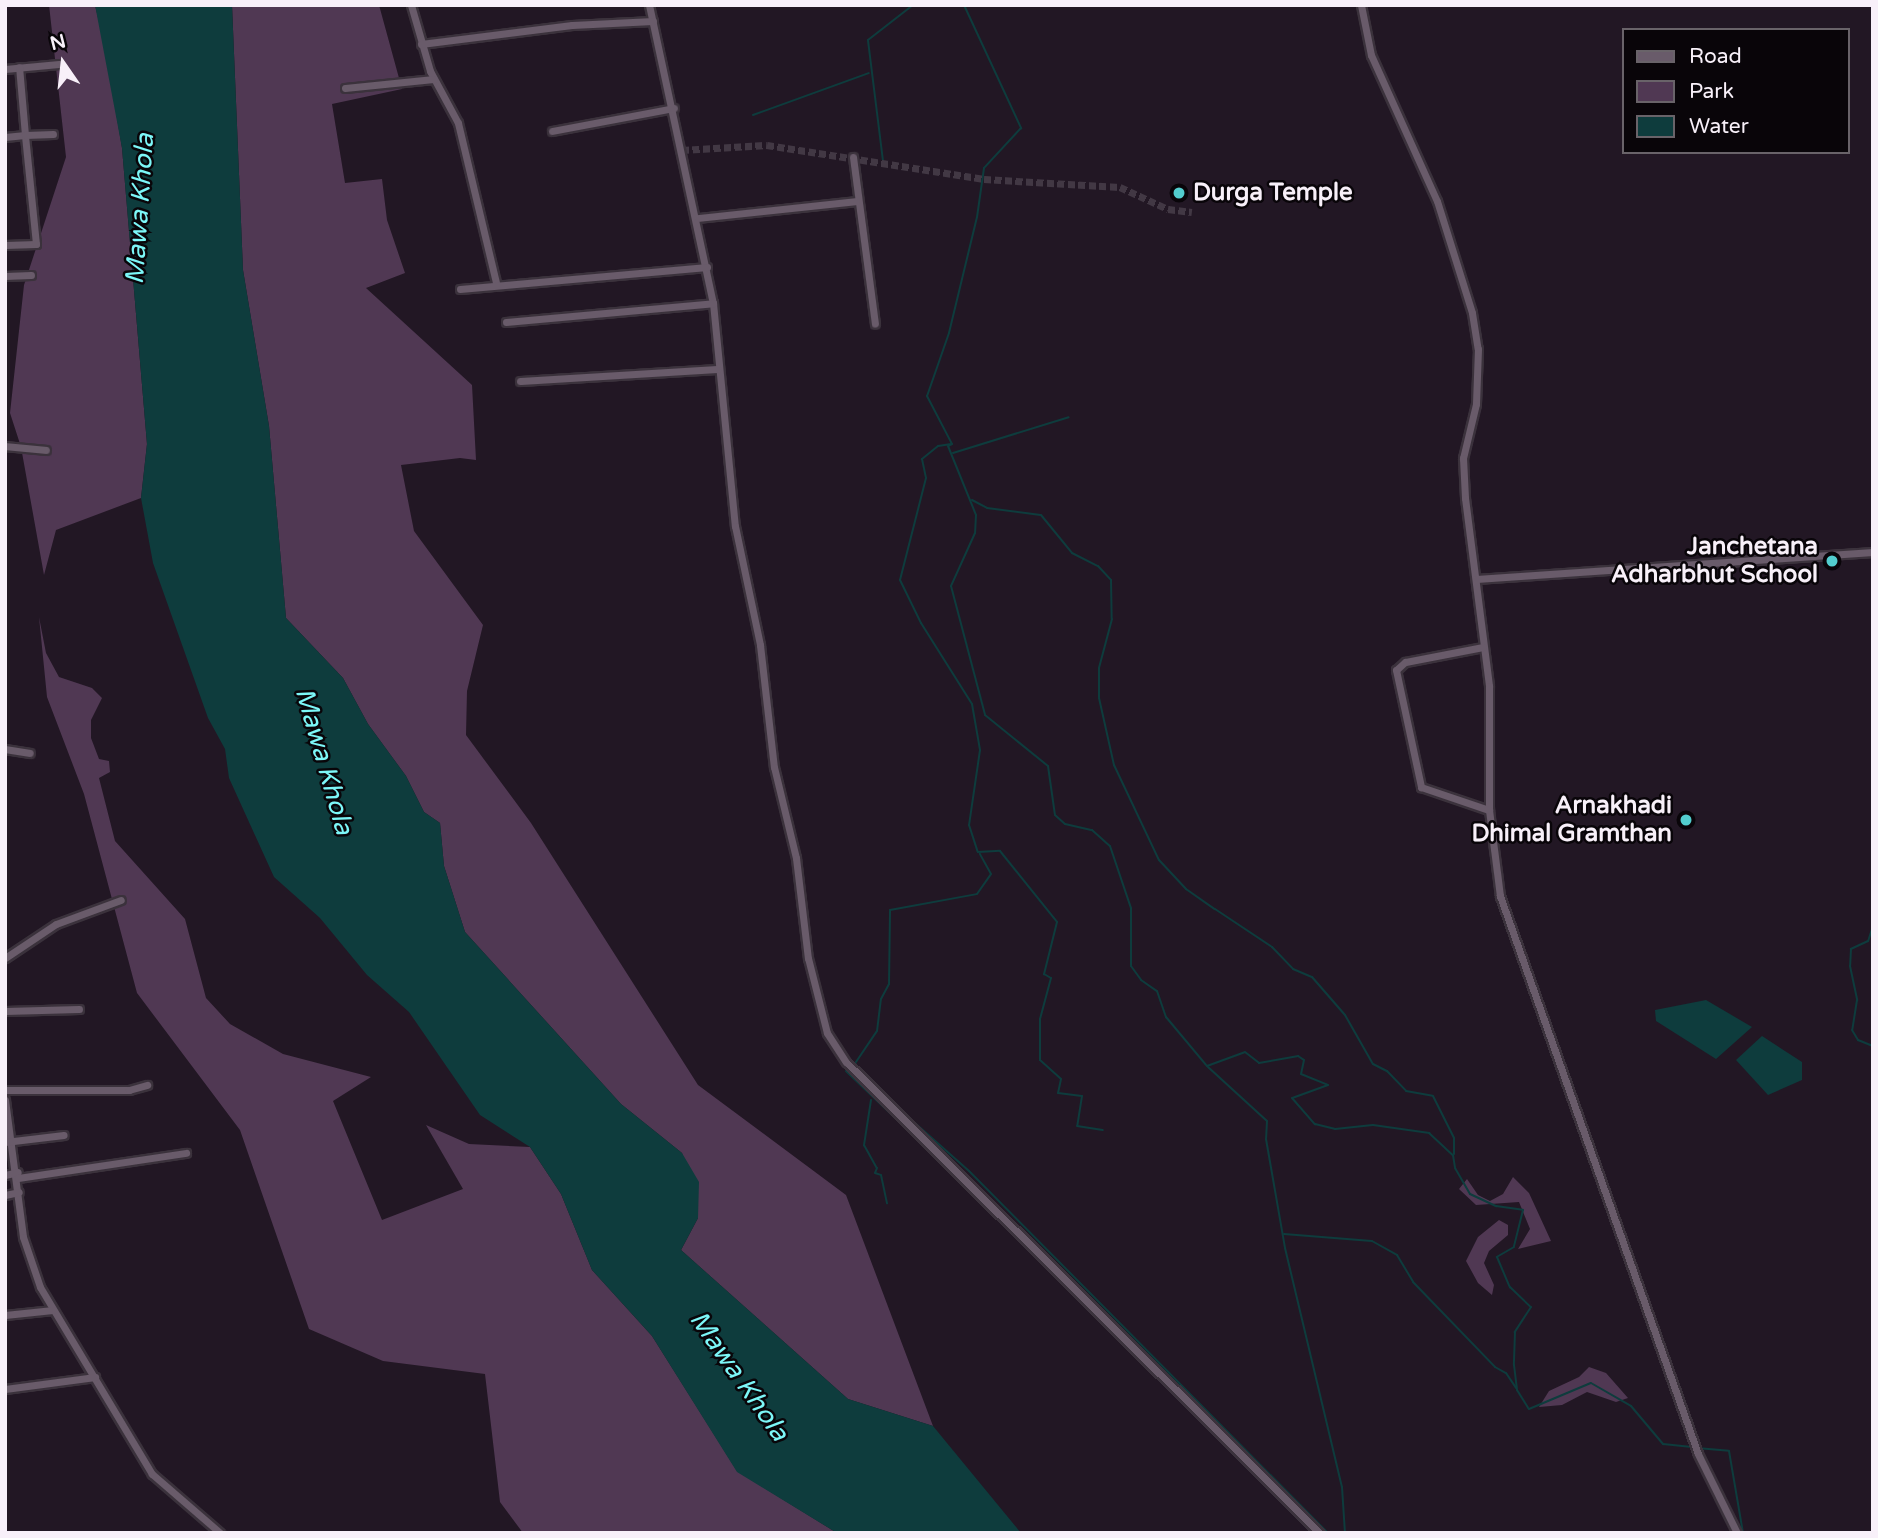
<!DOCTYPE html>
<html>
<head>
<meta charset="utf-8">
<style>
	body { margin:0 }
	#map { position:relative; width:1878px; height:1538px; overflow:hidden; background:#221724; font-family:"Varela Round",sans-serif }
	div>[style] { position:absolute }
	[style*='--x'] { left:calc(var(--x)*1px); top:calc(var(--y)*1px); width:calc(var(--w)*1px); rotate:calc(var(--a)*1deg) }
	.green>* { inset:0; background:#503853 }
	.water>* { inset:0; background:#0e3c3d }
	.stream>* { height:2px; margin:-1px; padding:0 1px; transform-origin:1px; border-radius:1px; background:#0e3c3d }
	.minor-tunnel>* { height:7px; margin-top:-3.5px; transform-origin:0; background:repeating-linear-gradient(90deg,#423844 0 7px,transparent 0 10.5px) }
	.roads { filter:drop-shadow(2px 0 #3b323c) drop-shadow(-2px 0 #3b323c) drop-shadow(0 2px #3b323c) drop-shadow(0 -2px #3b323c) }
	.minor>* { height:7px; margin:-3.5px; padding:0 3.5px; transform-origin:3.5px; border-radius:3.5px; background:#695b6a }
	.dots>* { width:19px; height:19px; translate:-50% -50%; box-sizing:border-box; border:4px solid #090509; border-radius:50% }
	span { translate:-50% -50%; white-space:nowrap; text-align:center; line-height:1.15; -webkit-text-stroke:5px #090509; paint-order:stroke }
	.poi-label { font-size:24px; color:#f8f0f9; font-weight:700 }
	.left { translate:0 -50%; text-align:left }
	.right { translate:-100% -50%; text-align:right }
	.water-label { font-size:26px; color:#7cf7f8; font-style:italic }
	.frame { position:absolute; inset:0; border:7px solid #f8f0f9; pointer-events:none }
	.legend { position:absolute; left:1622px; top:28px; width:228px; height:126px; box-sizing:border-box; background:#090509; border:2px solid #696369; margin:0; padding:9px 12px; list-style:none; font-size:21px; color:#f8f0f9 }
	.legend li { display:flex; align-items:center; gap:14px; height:35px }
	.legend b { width:35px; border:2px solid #696369 }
	.north { position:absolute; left:28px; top:28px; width:70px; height:70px; -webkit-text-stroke:5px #090509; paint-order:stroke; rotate:346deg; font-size:19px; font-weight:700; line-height:28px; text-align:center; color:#f8f0f9 }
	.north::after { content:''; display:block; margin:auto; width:24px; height:32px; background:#f8f0f9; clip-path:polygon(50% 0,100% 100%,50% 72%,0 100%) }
</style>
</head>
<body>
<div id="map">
	<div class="green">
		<div style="clip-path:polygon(49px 5px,95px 5px,105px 47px,122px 148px,147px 444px,141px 498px,56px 530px,44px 575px,21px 447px,10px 413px,24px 285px,66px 157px)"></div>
		<div style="clip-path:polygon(232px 5px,379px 5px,402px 89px,332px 104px,345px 183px,382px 179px,387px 220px,405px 273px,366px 288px,472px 385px,476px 460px,460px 458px,401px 465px,414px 531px,483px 625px,467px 691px,466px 735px,531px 823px,698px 1085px,846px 1195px,933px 1426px,848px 1399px,681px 1250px,698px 1218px,682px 1153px,621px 1104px,465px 932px,444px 866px,440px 823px,424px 812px,406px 776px,368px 724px,343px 678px,286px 618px,269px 426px,243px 270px)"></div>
		<div style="clip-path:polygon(39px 617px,46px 653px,59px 677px,92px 688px,102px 698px,91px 720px,91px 738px,99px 759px,109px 761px,110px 772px,99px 778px,115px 841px,185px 919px,206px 998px,230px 1024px,283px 1054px,371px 1077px,333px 1101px,382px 1220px,463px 1189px,426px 1125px,469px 1144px,530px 1147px,561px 1194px,592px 1270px,652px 1336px,737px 1471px,837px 1533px,523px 1533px,500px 1502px,485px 1374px,383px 1361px,309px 1329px,240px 1130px,137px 993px,84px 794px,47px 697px)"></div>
		<div style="clip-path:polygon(1513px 1177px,1529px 1193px,1551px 1241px,1518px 1249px,1530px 1229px,1519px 1202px,1476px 1205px,1459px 1189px,1467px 1179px,1478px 1195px,1490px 1201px,1503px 1194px)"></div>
		<div style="clip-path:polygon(1499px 1220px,1508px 1225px,1508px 1235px,1489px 1251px,1484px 1263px,1494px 1285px,1492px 1295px,1478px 1283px,1466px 1261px,1478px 1237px)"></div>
		<div style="clip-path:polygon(1589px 1367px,1606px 1373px,1628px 1398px,1616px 1402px,1587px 1392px,1562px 1405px,1539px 1407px,1549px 1391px,1579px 1377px)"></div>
	</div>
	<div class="water">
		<div style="clip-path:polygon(95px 5px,232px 5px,243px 270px,269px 426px,286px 618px,343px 678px,368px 724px,406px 776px,424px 812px,440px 823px,444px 866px,465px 932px,621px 1104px,682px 1153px,699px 1182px,698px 1218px,681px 1250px,848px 1399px,933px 1426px,1021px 1533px,837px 1533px,737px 1472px,652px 1336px,592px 1270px,561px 1194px,530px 1147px,480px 1115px,409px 1012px,367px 975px,320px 918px,274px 877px,229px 778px,225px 749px,208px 718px,153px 563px,141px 498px,147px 444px,122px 148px)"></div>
		<div style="clip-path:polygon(1706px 1000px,1752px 1027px,1716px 1059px,1656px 1021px,1655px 1010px)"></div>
		<div style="clip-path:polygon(1762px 1036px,1802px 1062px,1802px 1080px,1768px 1095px,1736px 1060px)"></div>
	</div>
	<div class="stream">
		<div style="--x:964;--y:5;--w:136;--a:65.1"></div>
		<div style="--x:1021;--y:128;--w:54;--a:132.8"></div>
		<div style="--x:984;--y:168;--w:49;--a:98.1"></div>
		<div style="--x:977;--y:217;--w:119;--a:103.6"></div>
		<div style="--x:949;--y:333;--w:67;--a:109.2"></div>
		<div style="--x:927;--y:396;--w:54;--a:62.5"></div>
		<div style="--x:952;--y:444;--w:4;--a:153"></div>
		<div style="--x:948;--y:446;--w:74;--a:67.9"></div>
		<div style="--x:976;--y:515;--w:18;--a:93"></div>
		<div style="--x:975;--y:533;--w:58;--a:114.4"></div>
		<div style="--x:951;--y:586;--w:133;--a:75.2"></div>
		<div style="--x:985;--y:715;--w:81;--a:39"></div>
		<div style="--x:1048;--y:766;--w:49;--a:81.9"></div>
		<div style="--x:1055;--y:815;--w:13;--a:42"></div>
		<div style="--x:1065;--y:824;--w:28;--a:13"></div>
		<div style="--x:1092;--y:830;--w:24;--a:42"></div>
		<div style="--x:1110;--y:846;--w:65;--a:71.3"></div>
		<div style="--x:1131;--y:908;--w:58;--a:90"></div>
		<div style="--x:1131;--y:966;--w:17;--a:54"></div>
		<div style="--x:1141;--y:980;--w:19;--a:35"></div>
		<div style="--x:1157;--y:991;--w:28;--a:71"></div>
		<div style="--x:1166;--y:1017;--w:64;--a:50.1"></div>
		<div style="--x:1207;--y:1066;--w:40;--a:-20.2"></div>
		<div style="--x:1245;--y:1052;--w:18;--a:38"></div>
		<div style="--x:1259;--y:1063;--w:40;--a:-10"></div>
		<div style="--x:1298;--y:1056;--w:7;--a:34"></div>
		<div style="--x:1304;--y:1060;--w:14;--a:102"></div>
		<div style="--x:1301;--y:1074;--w:29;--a:22"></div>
		<div style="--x:1328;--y:1085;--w:38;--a:160"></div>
		<div style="--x:1292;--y:1098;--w:35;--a:49"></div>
		<div style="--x:1315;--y:1124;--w:21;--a:14"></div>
		<div style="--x:1335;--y:1129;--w:38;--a:-6"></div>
		<div style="--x:1373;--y:1125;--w:57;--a:8.1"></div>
		<div style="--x:1429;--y:1133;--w:33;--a:43"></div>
		<div style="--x:1453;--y:1155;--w:13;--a:81"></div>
		<div style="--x:1455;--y:1168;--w:30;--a:60"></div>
		<div style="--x:1470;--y:1194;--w:29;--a:25"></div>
		<div style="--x:1496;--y:1206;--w:27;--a:8"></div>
		<div style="--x:1523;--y:1210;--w:38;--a:104"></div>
		<div style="--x:1514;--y:1247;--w:20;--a:150"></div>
		<div style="--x:1497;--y:1257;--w:33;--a:67"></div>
		<div style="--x:1510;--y:1287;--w:29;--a:44"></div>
		<div style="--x:1531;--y:1307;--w:30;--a:123"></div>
		<div style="--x:1515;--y:1332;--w:33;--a:92"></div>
		<div style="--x:1514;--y:1365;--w:25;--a:83"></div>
		<div style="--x:1517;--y:1390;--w:22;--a:58"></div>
		<div style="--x:1529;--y:1409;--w:67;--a:-22.8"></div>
		<div style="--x:1591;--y:1383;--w:46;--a:29.9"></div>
		<div style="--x:1631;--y:1406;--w:50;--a:49.9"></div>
		<div style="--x:1663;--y:1444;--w:29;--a:6"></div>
		<div style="--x:753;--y:115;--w:123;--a:-19.9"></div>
		<div style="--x:883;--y:161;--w:122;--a:-97.1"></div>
		<div style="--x:868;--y:40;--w:57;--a:-37.9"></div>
		<div style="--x:951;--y:444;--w:13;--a:171"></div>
		<div style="--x:938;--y:446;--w:21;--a:141"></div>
		<div style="--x:922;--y:459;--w:19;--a:78"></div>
		<div style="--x:926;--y:478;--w:105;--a:104.3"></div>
		<div style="--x:900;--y:580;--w:48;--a:64"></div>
		<div style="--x:921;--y:623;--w:96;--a:57.8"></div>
		<div style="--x:972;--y:704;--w:47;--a:80.1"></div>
		<div style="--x:980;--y:750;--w:76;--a:98.3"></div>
		<div style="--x:969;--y:825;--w:28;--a:72"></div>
		<div style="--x:978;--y:852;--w:22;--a:-3"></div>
		<div style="--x:1000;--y:851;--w:91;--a:51.2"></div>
		<div style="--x:1057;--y:922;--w:54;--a:104"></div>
		<div style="--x:1044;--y:974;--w:8;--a:30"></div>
		<div style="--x:1051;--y:978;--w:42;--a:105"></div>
		<div style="--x:1040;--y:1019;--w:41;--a:90"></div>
		<div style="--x:1040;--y:1060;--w:28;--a:42"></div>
		<div style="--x:1061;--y:1079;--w:14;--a:102"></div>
		<div style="--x:1058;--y:1093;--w:24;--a:7"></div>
		<div style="--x:1082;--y:1096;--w:30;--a:99"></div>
		<div style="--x:1077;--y:1126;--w:26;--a:9"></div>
		<div style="--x:953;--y:453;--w:121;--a:-17.2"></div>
		<div style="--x:972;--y:500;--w:17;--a:28"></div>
		<div style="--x:987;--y:508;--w:54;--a:7.4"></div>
		<div style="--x:1041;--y:515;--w:49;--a:50.8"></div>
		<div style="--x:1072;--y:553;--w:29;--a:27"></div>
		<div style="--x:1098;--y:566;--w:19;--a:47"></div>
		<div style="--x:1111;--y:580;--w:39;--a:89"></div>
		<div style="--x:1112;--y:619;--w:51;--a:104.9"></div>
		<div style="--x:1099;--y:668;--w:30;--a:90"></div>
		<div style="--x:1099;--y:698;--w:69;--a:77.4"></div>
		<div style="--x:1114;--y:765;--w:105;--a:64.7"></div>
		<div style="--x:1159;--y:860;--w:40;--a:47"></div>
		<div style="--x:1186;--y:889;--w:35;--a:35"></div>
		<div style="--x:1215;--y:909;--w:69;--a:33.7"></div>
		<div style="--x:1272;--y:947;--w:30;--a:46"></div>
		<div style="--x:1293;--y:969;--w:21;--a:23"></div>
		<div style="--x:1312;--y:977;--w:50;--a:49"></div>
		<div style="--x:1345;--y:1015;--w:56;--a:60.3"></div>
		<div style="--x:1373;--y:1064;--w:16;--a:27"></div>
		<div style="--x:1387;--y:1071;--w:28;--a:46"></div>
		<div style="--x:1406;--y:1091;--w:27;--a:10"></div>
		<div style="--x:1433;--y:1096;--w:47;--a:63.4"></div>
		<div style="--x:1454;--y:1138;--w:16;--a:90"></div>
		<div style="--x:1873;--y:926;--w:16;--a:108"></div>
		<div style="--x:1868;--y:941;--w:19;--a:155"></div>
		<div style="--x:1851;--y:949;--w:17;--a:93"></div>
		<div style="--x:1850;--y:966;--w:35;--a:78"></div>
		<div style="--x:1857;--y:1000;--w:30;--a:99"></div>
		<div style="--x:1852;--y:1030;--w:12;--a:59"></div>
		<div style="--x:1858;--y:1040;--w:16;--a:22"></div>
		<div style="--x:856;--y:1062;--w:37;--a:-56"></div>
		<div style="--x:877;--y:1031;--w:32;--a:-83"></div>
		<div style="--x:881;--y:999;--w:17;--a:-62"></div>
		<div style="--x:889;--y:984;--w:74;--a:-89.2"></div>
		<div style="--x:890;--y:910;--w:88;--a:-10.4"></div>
		<div style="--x:977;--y:894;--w:24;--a:-55"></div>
		<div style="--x:991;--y:874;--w:23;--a:-119"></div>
		<div style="--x:855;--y:1063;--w:9;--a:58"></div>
		<div style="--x:1208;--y:1067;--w:80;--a:42.5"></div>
		<div style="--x:1267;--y:1121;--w:18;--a:93"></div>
		<div style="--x:1266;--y:1139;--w:111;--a:80.1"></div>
		<div style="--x:1285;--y:1248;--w:246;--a:76.6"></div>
		<div style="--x:1342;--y:1487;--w:46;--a:86.3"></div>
		<div style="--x:846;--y:1071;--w:153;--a:43.7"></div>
		<div style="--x:871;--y:1100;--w:46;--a:98.8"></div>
		<div style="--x:864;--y:1145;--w:26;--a:61"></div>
		<div style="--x:877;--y:1168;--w:5;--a:112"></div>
		<div style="--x:875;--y:1173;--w:6;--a:18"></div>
		<div style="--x:881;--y:1175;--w:29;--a:78"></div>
		<div style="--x:889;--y:1100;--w:107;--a:41.6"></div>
		<div style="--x:969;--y:1171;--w:510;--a:45.24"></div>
		<div style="--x:1284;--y:1234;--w:88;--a:4.5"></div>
		<div style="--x:1372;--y:1241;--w:29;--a:29"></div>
		<div style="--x:1397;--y:1255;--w:31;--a:59"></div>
		<div style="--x:1413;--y:1282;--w:118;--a:46"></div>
		<div style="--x:1495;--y:1367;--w:13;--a:29"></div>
		<div style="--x:1506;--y:1373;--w:18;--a:56"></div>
		<div style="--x:1065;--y:1284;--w:351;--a:45.1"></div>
		<div style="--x:1697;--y:1448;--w:32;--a:5"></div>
		<div style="--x:1729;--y:1451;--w:83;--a:80.3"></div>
	</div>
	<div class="minor-tunnel">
		<div style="--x:682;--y:150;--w:85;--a:-3.4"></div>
		<div style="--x:767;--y:145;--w:220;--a:8.9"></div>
		<div style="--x:984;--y:179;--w:136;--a:3.4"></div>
		<div style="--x:1120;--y:187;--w:53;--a:24.6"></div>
		<div style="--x:1168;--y:209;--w:24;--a:7"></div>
	</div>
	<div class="roads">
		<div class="minor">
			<div style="--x:411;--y:5;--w:69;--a:73.9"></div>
			<div style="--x:430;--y:71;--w:59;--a:61.7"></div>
			<div style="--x:458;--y:123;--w:164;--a:76.6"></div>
			<div style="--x:649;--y:5;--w:305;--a:77.9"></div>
			<div style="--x:713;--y:303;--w:224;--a:84.4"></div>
			<div style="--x:735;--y:526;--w:122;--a:78.1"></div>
			<div style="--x:760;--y:645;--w:123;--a:83.5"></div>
			<div style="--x:774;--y:767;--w:94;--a:76.4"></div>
			<div style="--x:796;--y:858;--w:101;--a:83.2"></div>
			<div style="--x:808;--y:958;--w:77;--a:75.8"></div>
			<div style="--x:827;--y:1033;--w:35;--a:57"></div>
			<div style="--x:846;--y:1062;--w:668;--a:44.82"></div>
			<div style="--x:1361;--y:5;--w:51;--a:78.7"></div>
			<div style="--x:1371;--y:55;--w:160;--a:65.7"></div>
			<div style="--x:1437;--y:201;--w:117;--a:72.6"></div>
			<div style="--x:1472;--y:313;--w:36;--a:81"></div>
			<div style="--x:1478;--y:349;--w:55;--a:92.1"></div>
			<div style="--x:1476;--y:404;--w:56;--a:103.5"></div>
			<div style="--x:1463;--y:458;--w:40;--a:87.1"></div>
			<div style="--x:1465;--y:498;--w:190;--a:82.7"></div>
			<div style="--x:1489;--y:686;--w:124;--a:90"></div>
			<div style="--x:1489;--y:810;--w:87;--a:82.7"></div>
			<div style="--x:1500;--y:896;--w:592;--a:70.46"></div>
			<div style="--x:1698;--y:1454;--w:88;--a:63.7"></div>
			<div style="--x:421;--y:44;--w:152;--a:-7.2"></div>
			<div style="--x:572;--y:25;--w:81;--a:-2.8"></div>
			<div style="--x:5;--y:69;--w:54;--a:-5.3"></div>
			<div style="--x:345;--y:88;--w:89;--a:-5.8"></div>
			<div style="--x:552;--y:131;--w:124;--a:-10.7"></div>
			<div style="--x:5;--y:137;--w:20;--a:-6"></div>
			<div style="--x:25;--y:135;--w:68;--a:-95"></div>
			<div style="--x:853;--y:157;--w:168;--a:82.5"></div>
			<div style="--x:698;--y:218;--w:159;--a:-6.1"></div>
			<div style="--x:5;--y:245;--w:31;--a:-2"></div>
			<div style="--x:36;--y:244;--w:110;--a:-95.8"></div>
			<div style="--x:25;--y:135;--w:28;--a:-2"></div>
			<div style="--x:5;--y:276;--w:26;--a:-2"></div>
			<div style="--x:460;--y:289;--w:248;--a:-5.1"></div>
			<div style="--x:506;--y:322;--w:208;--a:-5.2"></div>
			<div style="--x:520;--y:381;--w:198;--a:-3.5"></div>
			<div style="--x:5;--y:446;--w:41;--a:5.6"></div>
			<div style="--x:1476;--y:579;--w:398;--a:-3.9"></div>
			<div style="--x:1483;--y:647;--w:79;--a:169.1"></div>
			<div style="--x:1405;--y:662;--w:12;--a:138"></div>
			<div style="--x:1396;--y:670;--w:120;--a:77.9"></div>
			<div style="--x:1421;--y:787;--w:72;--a:18.7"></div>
			<div style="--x:5;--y:749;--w:25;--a:9"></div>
			<div style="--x:5;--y:958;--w:61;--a:-33.7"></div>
			<div style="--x:56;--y:924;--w:69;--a:-20.3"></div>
			<div style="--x:5;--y:1011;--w:74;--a:-1.5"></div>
			<div style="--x:5;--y:1090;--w:124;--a:0"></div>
			<div style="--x:129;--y:1090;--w:19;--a:-16"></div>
			<div style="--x:5;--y:1100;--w:138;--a:82.5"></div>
			<div style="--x:23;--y:1237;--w:53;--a:71.2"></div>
			<div style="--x:40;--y:1287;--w:218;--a:59.1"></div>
			<div style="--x:152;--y:1474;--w:90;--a:40.9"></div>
			<div style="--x:5;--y:1142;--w:59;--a:-6.8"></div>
			<div style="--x:5;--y:1175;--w:13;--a:-13"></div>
			<div style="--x:18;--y:1178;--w:170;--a:-8.5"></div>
			<div style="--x:5;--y:1195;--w:14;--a:-12"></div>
			<div style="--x:5;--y:1315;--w:48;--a:-5.9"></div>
			<div style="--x:5;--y:1389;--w:91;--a:-7.6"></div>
		</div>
	</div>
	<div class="dots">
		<div style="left:1179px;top:193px;background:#52cdce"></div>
		<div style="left:1832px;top:561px;background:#52cdce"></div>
		<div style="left:1686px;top:820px;background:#52cdce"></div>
	</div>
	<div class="poi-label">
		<span class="left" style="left:1193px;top:193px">Durga Temple</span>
		<span class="right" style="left:1818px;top:561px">Janchetana<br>Adharbhut School</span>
		<span class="right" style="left:1672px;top:820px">Arnakhadi<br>Dhimal Gramthan</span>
	</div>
	<div class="water-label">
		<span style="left:140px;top:209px;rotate:-86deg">Mawa Khola</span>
		<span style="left:324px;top:761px;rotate:74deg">Mawa Khola</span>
		<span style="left:739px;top:1376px;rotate:55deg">Mawa Khola</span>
	</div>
	<div class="frame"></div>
	<ul class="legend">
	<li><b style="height:9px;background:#695b6a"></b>Road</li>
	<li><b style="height:19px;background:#503853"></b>Park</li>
	<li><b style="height:19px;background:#0e3c3d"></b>Water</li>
	</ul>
	<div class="north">N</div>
</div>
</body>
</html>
